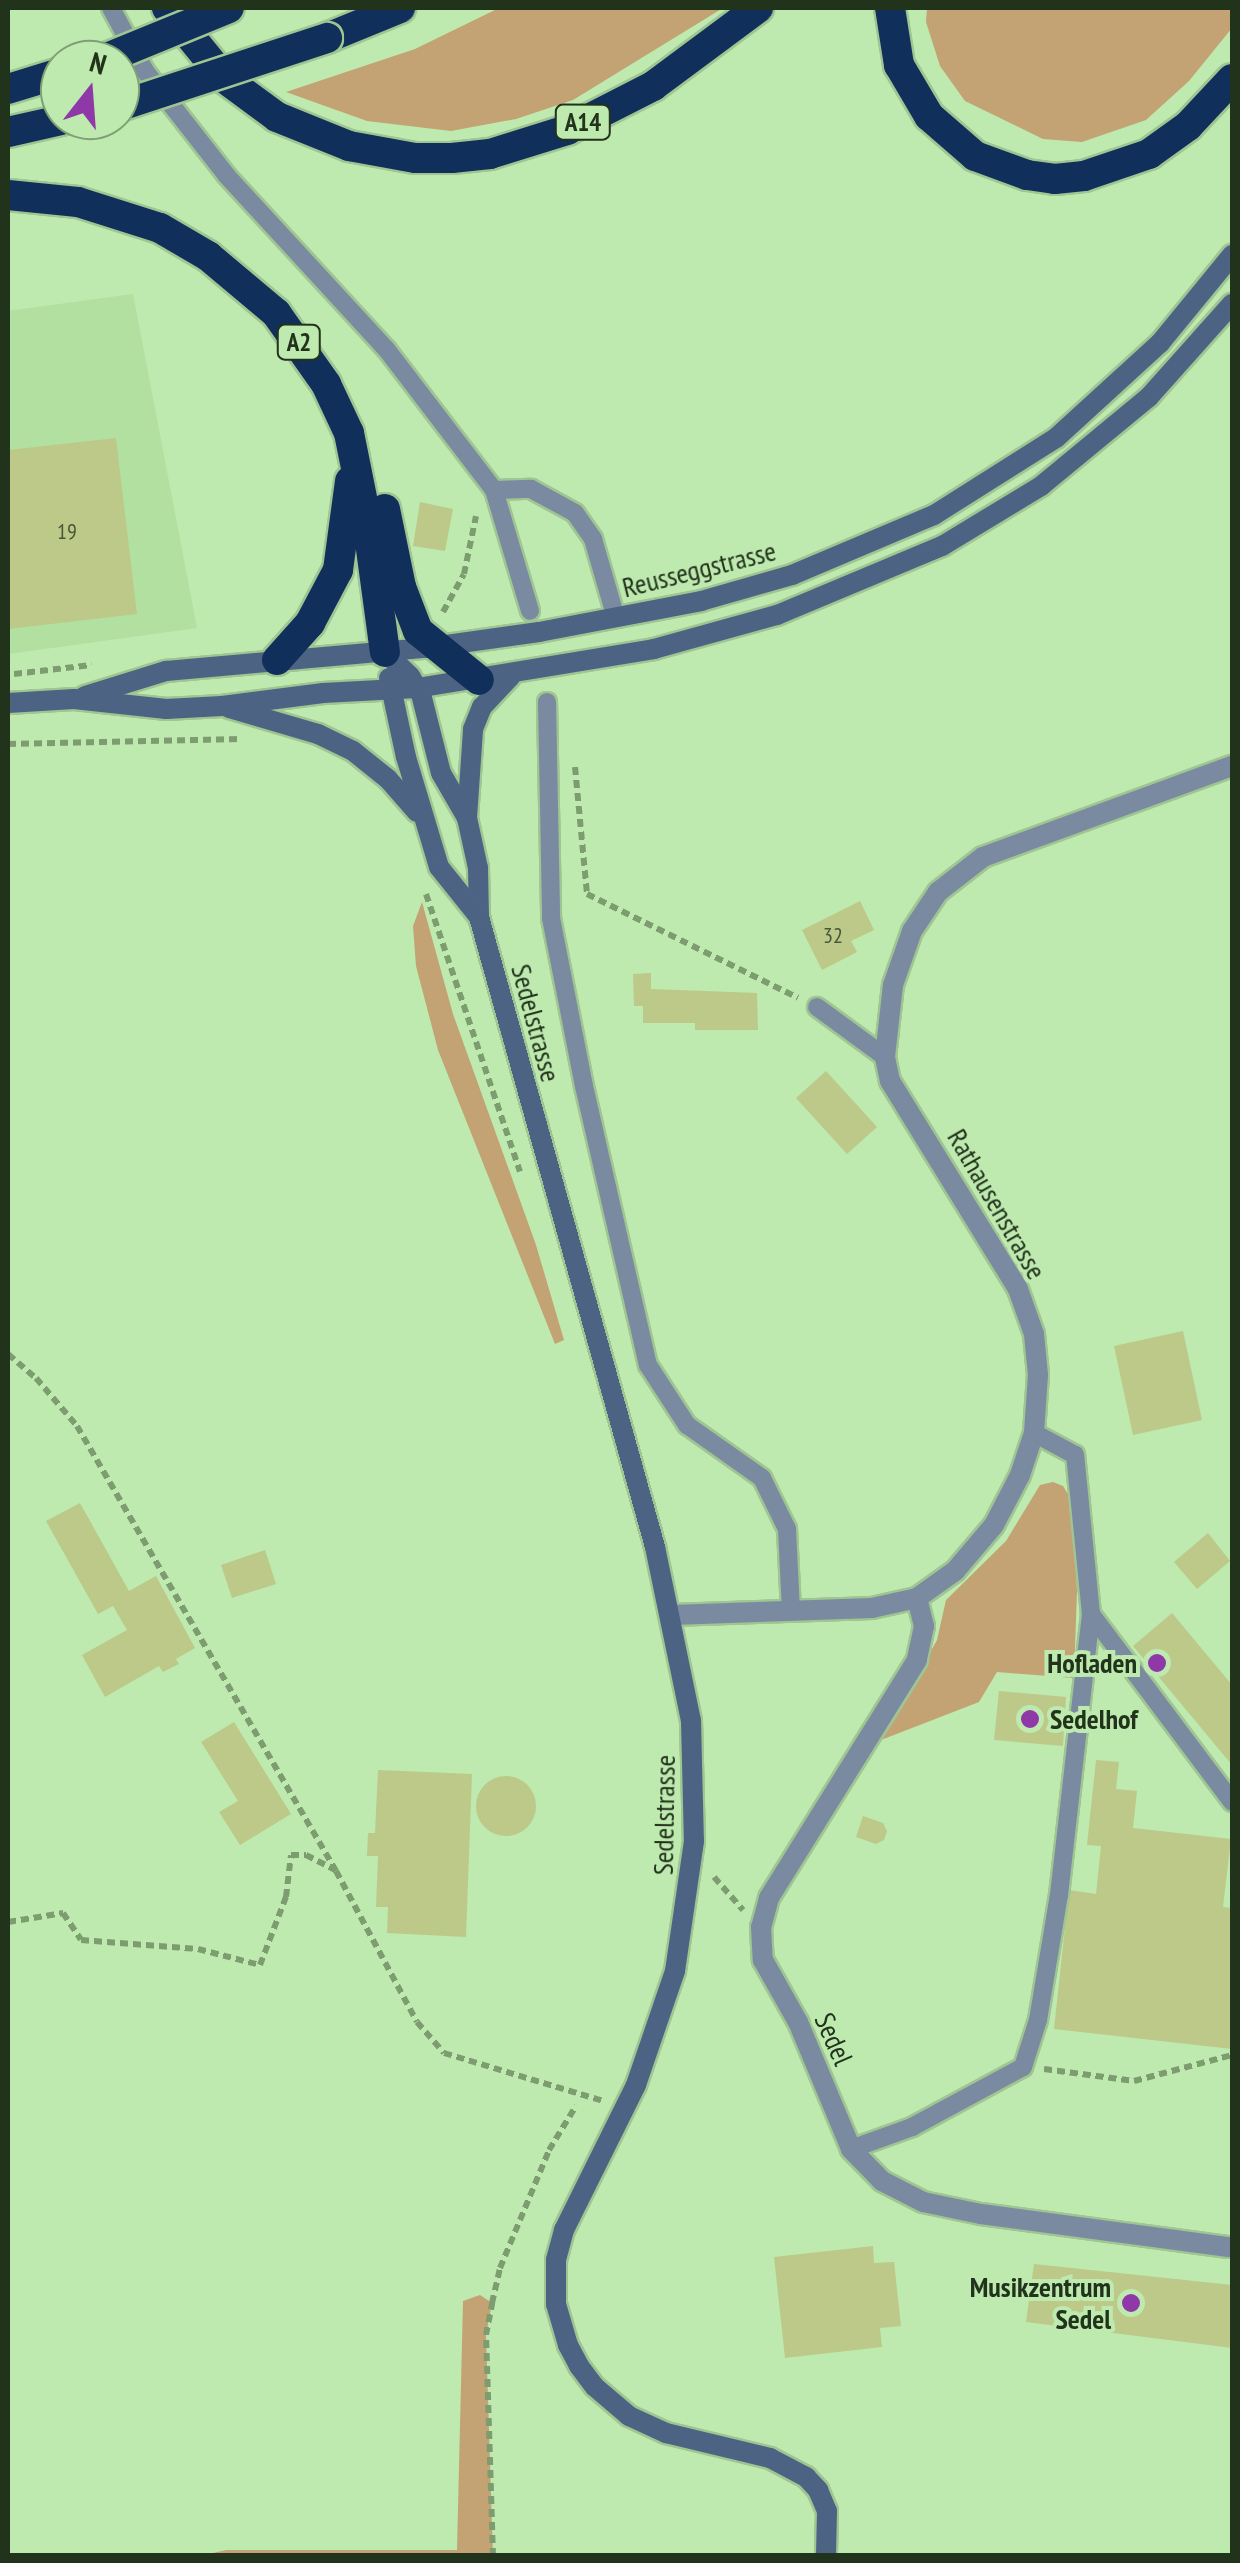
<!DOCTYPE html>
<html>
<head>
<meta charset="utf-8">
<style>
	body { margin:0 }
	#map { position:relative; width:1240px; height:2563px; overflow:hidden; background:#bee9af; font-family:"PT Sans Narrow",sans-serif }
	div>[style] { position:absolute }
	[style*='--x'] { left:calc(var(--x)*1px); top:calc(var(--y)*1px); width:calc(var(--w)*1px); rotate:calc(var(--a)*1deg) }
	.built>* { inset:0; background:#b1e0a0 }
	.green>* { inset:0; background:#c3a373 }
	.building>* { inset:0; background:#bcc989 }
	.round { border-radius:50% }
	.path>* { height:6px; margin-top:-3px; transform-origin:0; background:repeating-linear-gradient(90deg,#7d9d71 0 8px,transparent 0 13px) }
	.roads { filter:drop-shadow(2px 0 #9fc592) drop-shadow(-2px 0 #9fc592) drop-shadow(0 2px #9fc592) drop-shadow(0 -2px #9fc592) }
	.service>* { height:18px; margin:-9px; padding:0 9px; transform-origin:9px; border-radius:9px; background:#7a8aa1 }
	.minor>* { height:20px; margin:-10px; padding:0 10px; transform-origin:10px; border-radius:10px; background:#7a8aa1 }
	.secondary>* { height:20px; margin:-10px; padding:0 10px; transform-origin:10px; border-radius:10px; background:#4d6384 }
	.motorway>* { height:30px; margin:-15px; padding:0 15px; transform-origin:15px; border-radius:15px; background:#102f5b }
	.bridges { filter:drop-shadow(2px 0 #9fc592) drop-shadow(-2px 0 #9fc592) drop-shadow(0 2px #9fc592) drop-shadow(0 -2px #9fc592) }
	.motorway-bridge>* { height:30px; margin:-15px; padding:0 15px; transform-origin:15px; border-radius:15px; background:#102f5b }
	.dots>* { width:28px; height:28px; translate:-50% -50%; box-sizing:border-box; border:5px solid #bee9af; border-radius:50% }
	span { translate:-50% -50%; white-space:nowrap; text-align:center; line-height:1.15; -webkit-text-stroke:8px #bee9af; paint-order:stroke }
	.number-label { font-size:22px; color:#485837 }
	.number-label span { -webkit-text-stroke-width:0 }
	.shield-label span { padding:2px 8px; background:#bee9af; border:2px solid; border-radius:8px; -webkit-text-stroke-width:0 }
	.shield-label { font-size:25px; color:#22331c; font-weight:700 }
	.street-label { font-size:28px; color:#22331c }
	.poi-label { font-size:28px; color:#22331c; font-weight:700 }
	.right { translate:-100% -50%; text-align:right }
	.left { translate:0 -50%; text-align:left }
	.frame { position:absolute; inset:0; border:10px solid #22331c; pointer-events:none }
	.north { position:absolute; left:40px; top:40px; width:100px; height:100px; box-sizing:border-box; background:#bee9af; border:2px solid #80a074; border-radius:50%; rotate:17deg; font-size:28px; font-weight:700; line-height:40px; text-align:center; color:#22331c }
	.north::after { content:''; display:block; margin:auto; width:35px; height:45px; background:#8e39a7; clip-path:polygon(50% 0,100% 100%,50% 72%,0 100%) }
</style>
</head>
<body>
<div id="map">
	<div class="built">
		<div style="clip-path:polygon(133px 294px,197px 628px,8px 654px,8px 311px)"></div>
	</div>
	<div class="green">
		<div style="clip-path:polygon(499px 8px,723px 8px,573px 100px,516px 119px,451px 131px,367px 121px,286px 92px,415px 49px)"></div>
		<div style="clip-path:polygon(927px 8px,1232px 8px,1232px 28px,1189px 81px,1146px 120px,1082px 142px,1043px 139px,965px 101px,940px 66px,926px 22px)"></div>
		<div style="clip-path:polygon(422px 902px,453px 1014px,536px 1245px,564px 1340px,555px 1344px,438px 1050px,416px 966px,413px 926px)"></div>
		<div style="clip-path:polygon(1053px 1482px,1063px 1486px,1072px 1501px,1077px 1591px,1074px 1678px,997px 1672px,979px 1702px,881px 1740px,937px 1640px,946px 1600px,1006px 1541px,1040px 1485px)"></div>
		<div style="clip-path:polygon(480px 2295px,492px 2303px,486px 2335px,493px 2555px,204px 2555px,226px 2550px,457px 2550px,463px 2301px)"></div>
	</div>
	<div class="building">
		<div style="clip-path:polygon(116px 438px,137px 614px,8px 629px,8px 450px)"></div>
		<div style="clip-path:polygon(420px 502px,453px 509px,445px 551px,413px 546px)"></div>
		<div style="clip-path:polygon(860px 901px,874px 930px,851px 941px,857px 952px,822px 970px,802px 930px)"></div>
		<div style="clip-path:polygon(651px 973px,651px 989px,757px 993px,758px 1030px,695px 1030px,695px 1023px,643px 1023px,643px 1006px,634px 1006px,633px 974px)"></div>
		<div style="clip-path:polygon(826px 1071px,877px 1127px,847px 1154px,796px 1098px)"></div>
		<div style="clip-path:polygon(1183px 1331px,1202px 1420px,1133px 1435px,1114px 1346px)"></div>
		<div style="clip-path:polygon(80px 1503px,129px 1591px,156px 1576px,195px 1648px,176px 1659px,179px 1664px,163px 1672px,159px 1666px,105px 1697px,82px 1655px,127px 1630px,113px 1606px,98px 1614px,46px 1521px)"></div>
		<div style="clip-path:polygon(1208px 1533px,1230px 1561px,1197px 1589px,1174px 1562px)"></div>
		<div style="clip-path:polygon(265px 1550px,276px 1584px,232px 1598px,221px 1565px)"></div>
		<div style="clip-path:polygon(1172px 1613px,1232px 1685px,1232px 1765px,1133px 1646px)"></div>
		<div style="clip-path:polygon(999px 1691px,1066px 1697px,1063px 1746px,994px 1740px)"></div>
		<div style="clip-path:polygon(234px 1722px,291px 1814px,240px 1845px,219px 1812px,238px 1801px,201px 1742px)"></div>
		<div style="clip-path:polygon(1096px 1760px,1119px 1762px,1116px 1789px,1137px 1791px,1133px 1828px,1231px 1839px,1223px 1907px,1232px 1908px,1232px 2049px,1054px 2029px,1069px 1890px,1096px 1894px,1101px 1846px,1087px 1845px)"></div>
		<div style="clip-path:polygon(378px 1770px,472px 1774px,466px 1937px,387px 1933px,388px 1907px,376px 1907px,378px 1856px,367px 1856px,368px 1833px,375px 1833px)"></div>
		<div class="round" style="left:476px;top:1776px;width:60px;height:60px"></div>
		<div style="clip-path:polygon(863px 1816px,883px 1823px,887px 1831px,884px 1840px,876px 1844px,856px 1837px)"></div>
		<div style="clip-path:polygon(873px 2246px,874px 2263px,894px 2262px,901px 2326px,880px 2328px,882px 2347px,785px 2358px,774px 2257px)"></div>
		<div style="clip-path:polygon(1034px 2264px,1232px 2285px,1232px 2348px,1026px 2322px)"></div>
	</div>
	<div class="path">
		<div style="--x:443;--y:612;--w:43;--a:-61.1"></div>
		<div style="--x:464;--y:574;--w:59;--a:-78.3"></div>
		<div style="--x:14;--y:674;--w:78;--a:-6.7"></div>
		<div style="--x:8;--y:744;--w:233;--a:-1.2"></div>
		<div style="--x:575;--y:767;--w:128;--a:84.6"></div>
		<div style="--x:587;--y:894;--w:235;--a:26.2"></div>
		<div style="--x:426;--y:894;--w:293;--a:71.3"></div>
		<div style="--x:8;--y:1354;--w:37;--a:41"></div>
		<div style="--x:36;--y:1378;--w:63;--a:49.5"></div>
		<div style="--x:77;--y:1426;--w:515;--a:59.8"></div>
		<div style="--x:336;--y:1871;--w:171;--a:61.8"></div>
		<div style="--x:417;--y:2022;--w:41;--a:48.9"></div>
		<div style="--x:444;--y:2053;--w:166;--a:16.8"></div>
		<div style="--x:714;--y:1877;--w:44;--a:48.7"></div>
		<div style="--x:8;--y:1922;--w:56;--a:-9.3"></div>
		<div style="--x:63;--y:1913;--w:32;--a:56"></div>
		<div style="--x:81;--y:1940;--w:117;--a:4.4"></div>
		<div style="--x:198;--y:1949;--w:64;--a:14.5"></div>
		<div style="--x:260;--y:1965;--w:73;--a:-69.1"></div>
		<div style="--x:286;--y:1897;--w:42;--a:-83.2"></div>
		<div style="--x:291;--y:1855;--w:15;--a:0"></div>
		<div style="--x:306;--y:1855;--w:33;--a:27"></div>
		<div style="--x:1044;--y:2069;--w:91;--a:7.6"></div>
		<div style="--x:1134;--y:2081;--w:101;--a:-14.9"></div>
		<div style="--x:493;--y:2556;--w:221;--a:-91.8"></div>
		<div style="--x:486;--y:2335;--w:33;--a:-79"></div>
		<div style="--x:492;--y:2303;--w:36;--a:-77"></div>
		<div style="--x:500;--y:2268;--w:128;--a:-67.4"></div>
		<div style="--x:549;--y:2150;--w:52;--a:-58.5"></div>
	</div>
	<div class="roads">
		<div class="service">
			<div style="--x:111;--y:8;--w:72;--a:61.6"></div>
			<div style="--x:145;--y:71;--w:133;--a:52"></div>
			<div style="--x:227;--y:176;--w:236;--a:47.4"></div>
			<div style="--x:387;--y:350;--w:176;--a:52.6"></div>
			<div style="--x:494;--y:490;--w:126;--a:73.4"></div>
			<div style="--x:494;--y:490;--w:37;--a:-2"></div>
			<div style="--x:531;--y:489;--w:50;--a:28.6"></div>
			<div style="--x:575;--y:513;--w:32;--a:55"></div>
			<div style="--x:593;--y:539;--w:82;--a:73.8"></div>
			<div style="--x:547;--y:702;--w:216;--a:88.9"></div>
			<div style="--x:551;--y:918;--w:171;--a:78.9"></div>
			<div style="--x:584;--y:1086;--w:286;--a:77.1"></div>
			<div style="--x:648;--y:1365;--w:72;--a:57"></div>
			<div style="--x:687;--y:1425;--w:92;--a:35.2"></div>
			<div style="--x:762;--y:1478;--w:57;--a:63.9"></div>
			<div style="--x:787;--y:1529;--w:82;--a:87.2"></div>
			<div style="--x:817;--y:1007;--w:84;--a:36.3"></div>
			<div style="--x:1091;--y:1614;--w:235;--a:53.1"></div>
			<div style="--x:851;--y:2149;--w:65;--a:-19.8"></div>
			<div style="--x:912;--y:2127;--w:126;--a:-28.4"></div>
			<div style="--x:1023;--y:2067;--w:49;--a:-72.3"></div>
			<div style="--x:1038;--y:2020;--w:127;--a:-80.5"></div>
			<div style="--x:1059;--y:1895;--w:283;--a:-83.5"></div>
			<div style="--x:1091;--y:1614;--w:160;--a:-95.7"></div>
			<div style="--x:1075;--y:1455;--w:47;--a:-151.8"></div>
		</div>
		<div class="minor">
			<div style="--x:917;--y:1598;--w:29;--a:76"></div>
			<div style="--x:924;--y:1626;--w:35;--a:102"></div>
			<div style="--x:917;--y:1660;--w:280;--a:121.9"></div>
			<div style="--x:769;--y:1898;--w:30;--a:105"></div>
			<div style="--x:761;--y:1927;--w:33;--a:87"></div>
			<div style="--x:763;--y:1960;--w:71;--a:60.6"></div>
			<div style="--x:798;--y:2022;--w:138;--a:67.3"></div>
			<div style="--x:851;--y:2149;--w:45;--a:45.9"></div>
			<div style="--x:882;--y:2181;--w:46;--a:27.1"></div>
			<div style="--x:923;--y:2202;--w:59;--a:11.7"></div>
			<div style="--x:981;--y:2214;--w:250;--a:7.6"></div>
			<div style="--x:672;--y:1615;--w:200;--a:-2"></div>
			<div style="--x:872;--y:1608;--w:46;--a:-12.5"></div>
			<div style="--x:917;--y:1598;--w:47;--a:-35.4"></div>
			<div style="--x:955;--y:1571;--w:60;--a:-49.7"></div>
			<div style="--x:994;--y:1525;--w:56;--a:-62.5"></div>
			<div style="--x:1020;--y:1475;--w:44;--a:-71.6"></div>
			<div style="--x:1034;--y:1433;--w:58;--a:-86.1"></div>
			<div style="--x:1038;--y:1375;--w:41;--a:-95.6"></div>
			<div style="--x:1034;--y:1334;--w:48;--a:-109.6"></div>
			<div style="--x:1018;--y:1289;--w:244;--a:-121.6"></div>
			<div style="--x:890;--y:1081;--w:25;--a:-102"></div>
			<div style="--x:885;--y:1057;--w:72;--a:-83.7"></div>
			<div style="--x:893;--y:985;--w:57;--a:-70.6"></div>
			<div style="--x:912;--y:931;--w:47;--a:-56.3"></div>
			<div style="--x:938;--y:892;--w:57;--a:-37.9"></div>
			<div style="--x:983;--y:857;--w:265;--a:-20.1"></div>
		</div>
		<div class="secondary">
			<div style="--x:385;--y:652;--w:35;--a:44"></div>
			<div style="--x:410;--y:676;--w:21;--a:59"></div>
			<div style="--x:421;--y:694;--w:81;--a:75.8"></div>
			<div style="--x:441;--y:773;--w:52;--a:60"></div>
			<div style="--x:467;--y:818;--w:51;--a:77.6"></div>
			<div style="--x:478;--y:868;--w:49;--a:88.8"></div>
			<div style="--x:479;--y:917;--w:654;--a:74.39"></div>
			<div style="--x:655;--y:1547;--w:178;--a:78.3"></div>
			<div style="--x:691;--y:1721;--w:120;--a:88.6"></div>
			<div style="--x:694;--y:1841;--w:131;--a:98.3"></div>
			<div style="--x:675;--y:1971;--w:120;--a:108.9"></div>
			<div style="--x:636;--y:2085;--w:162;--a:116.4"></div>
			<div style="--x:564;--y:2230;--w:31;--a:105"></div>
			<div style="--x:556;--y:2260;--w:44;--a:90"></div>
			<div style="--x:556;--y:2304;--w:43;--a:73.7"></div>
			<div style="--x:568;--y:2345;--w:24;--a:62"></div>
			<div style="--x:579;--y:2366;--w:26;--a:53"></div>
			<div style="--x:595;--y:2387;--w:45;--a:40.5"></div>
			<div style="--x:629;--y:2416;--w:41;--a:24.7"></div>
			<div style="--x:666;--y:2433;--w:107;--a:13.5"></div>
			<div style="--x:770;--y:2458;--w:41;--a:27.8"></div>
			<div style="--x:806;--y:2477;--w:18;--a:47"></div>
			<div style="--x:818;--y:2490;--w:23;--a:67"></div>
			<div style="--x:827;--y:2511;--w:45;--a:91.3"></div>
			<div style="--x:389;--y:678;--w:81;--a:77.9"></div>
			<div style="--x:406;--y:757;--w:115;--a:73.3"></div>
			<div style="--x:439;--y:867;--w:64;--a:51.3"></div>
			<div style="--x:85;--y:696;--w:85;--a:-17.2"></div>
			<div style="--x:166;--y:671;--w:260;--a:-5.1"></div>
			<div style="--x:425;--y:648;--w:115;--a:-8"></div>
			<div style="--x:539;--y:632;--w:165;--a:-10.8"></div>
			<div style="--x:701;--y:601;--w:95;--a:-15.9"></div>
			<div style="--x:792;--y:575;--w:154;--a:-22.9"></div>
			<div style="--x:934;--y:515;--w:144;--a:-32.3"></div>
			<div style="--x:1056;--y:438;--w:141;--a:-42.4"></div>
			<div style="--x:1160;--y:343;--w:114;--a:-50.7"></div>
			<div style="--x:8;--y:703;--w:66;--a:-3.5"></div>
			<div style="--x:74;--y:699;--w:93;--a:6.2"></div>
			<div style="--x:166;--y:709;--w:56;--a:-3.1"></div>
			<div style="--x:222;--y:706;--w:102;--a:-7.3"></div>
			<div style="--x:323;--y:693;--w:94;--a:-3"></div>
			<div style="--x:417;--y:688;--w:240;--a:-9.3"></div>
			<div style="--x:654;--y:649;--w:128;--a:-15.5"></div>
			<div style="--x:777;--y:615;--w:179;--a:-22.7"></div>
			<div style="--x:942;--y:546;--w:116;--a:-31.2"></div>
			<div style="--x:1041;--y:486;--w:140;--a:-39.5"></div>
			<div style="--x:1149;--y:397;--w:125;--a:-48.3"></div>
			<div style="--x:229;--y:708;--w:93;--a:16.3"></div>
			<div style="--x:318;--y:734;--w:39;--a:26"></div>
			<div style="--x:353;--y:751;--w:45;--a:38.7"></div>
			<div style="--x:388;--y:779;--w:44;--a:48.7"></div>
			<div style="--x:467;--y:818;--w:89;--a:-86.1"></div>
			<div style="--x:473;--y:729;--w:24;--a:-68"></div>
			<div style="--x:482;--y:707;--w:42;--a:-46.9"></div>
		</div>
		<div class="motorway">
			<div style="--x:167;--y:8;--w:90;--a:50.8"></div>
			<div style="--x:224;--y:78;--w:66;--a:36.3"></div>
			<div style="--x:277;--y:117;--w:78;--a:21.9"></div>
			<div style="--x:349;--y:146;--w:67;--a:10.3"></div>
			<div style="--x:415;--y:158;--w:37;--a:0"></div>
			<div style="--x:452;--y:158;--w:38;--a:-6"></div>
			<div style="--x:490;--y:154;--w:81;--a:-17.3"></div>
			<div style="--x:567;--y:130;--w:97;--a:-27.1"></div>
			<div style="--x:653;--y:86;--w:131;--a:-36.6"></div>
			<div style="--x:890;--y:8;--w:58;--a:81"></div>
			<div style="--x:899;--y:65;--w:59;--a:59.5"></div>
			<div style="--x:929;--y:116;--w:61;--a:41"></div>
			<div style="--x:975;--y:156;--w:55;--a:20.1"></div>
			<div style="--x:1027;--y:175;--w:28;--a:8"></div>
			<div style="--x:1055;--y:179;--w:29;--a:-6"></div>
			<div style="--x:1084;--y:176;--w:69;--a:-18.7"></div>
			<div style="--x:1149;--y:154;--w:48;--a:-35.7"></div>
			<div style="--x:1188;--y:126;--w:64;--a:-46.9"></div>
			<div style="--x:327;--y:38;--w:79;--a:-22.3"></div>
			<div style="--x:8;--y:89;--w:54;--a:-17.1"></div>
			<div style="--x:8;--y:132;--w:54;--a:-12.8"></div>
			<div style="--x:8;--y:195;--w:70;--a:5.7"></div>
			<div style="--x:78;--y:202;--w:86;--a:17.6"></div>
			<div style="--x:160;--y:228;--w:56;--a:30.3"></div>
			<div style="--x:208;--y:256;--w:89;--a:40"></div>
			<div style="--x:276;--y:313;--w:87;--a:54.8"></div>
			<div style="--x:326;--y:384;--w:54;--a:64.9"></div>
			<div style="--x:349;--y:433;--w:96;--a:78.6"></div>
			<div style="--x:368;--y:527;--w:126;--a:82.3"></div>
			<div style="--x:385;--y:509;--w:80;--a:78.4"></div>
			<div style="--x:401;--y:587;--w:47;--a:68.9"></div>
			<div style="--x:418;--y:631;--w:78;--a:38.8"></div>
			<div style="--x:277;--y:660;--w:50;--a:-48.3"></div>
			<div style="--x:310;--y:623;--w:60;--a:-62.2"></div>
			<div style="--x:338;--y:570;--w:90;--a:-82.3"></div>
		</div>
	</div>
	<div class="bridges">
		<div class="motorway-bridge">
			<div style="--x:102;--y:60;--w:137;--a:-22.3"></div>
			<div style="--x:120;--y:106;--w:218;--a:-18.2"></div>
		</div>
	</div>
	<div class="dots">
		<div style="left:1157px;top:1663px;background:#8e39a7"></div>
		<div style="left:1030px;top:1719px;background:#8e39a7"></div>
		<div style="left:1131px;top:2303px;background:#8e39a7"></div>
	</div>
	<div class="number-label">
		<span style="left:67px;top:532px">19</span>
		<span style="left:833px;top:936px">32</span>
	</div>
	<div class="shield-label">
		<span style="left:583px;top:122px">A14</span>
		<span style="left:299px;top:342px">A2</span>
	</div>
	<div class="street-label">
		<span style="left:699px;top:569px;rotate:-14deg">Reusseggstrasse</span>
		<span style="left:536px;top:1023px;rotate:75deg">Sedelstrasse</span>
		<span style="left:997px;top:1204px;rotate:60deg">Rathausenstrasse</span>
		<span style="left:664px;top:1815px;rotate:-89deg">Sedelstrasse</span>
		<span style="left:834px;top:2039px;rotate:66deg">Sedel</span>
	</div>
	<div class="poi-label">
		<span class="right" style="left:1137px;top:1663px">Hofladen</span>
		<span class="left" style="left:1050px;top:1719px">Sedelhof</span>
		<span class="right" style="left:1111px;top:2303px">Musikzentrum<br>Sedel</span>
	</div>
	<div class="frame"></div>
	<div class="north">N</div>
</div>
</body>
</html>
